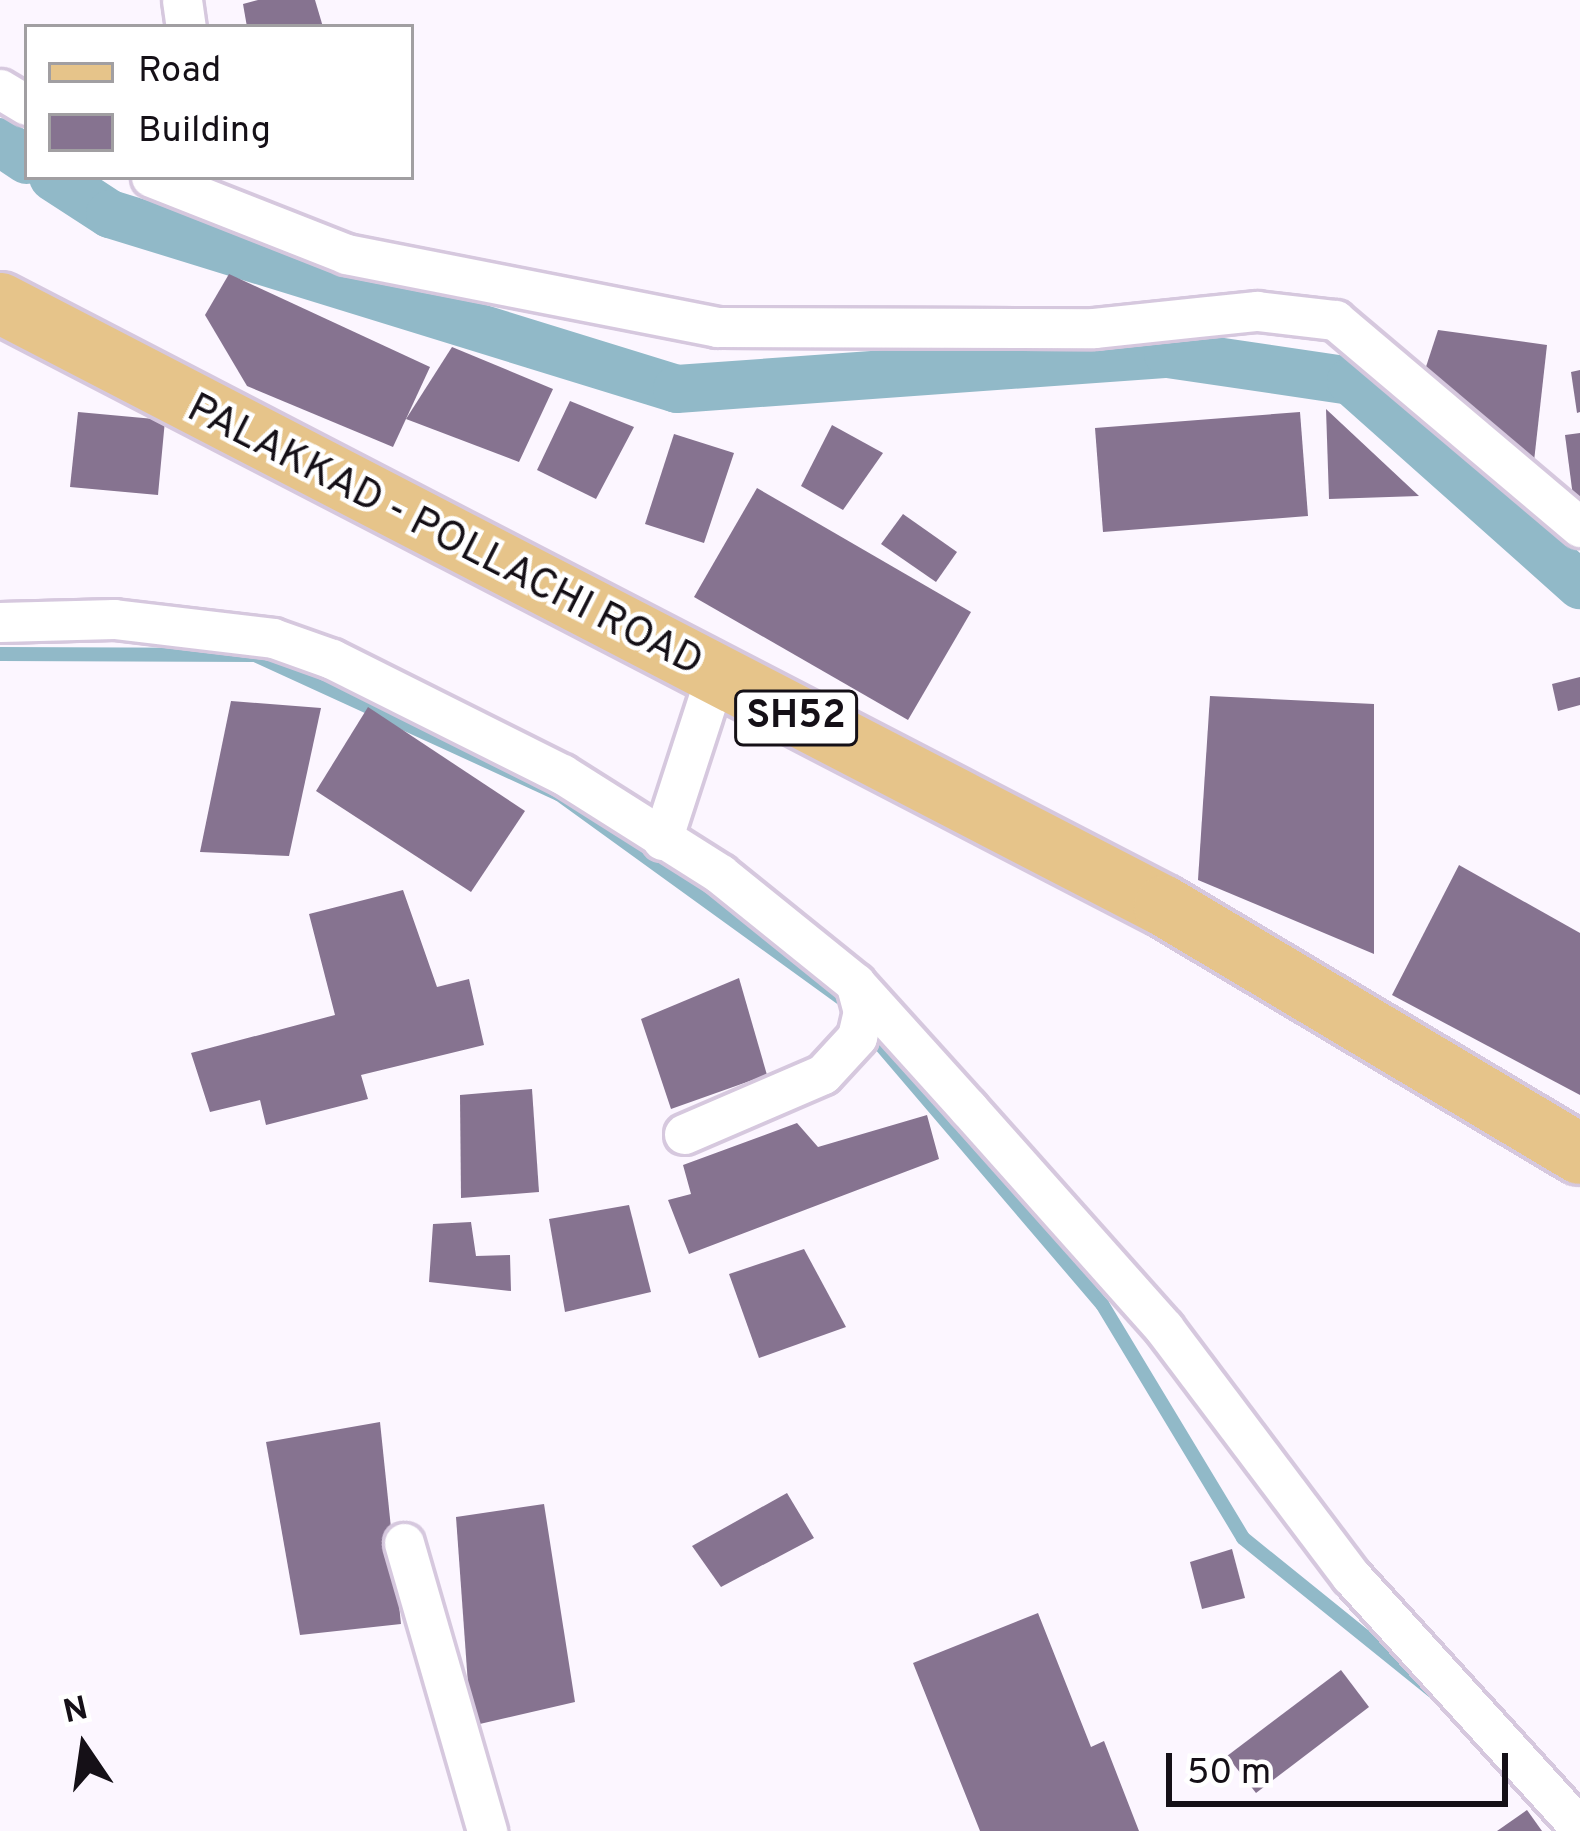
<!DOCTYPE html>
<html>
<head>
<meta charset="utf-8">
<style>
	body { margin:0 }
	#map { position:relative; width:1580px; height:1831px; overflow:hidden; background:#fcf6ff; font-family:Overpass,sans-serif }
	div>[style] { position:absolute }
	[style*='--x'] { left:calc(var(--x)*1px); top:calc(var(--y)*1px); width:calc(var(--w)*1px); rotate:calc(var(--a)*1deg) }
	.stream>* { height:14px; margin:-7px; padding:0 7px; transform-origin:7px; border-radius:7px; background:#91b9c8 }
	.canal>* { height:48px; margin:-24px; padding:0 24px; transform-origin:24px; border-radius:24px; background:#91b9c8 }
	.building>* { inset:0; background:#867390 }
	.roads { filter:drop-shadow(3px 0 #d6c8de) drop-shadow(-3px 0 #d6c8de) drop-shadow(0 3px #d6c8de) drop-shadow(0 -3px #d6c8de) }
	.street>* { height:39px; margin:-19.5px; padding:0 19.5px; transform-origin:19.5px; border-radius:19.5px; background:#fff }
	.primary>* { height:60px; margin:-30px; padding:0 30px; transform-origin:30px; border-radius:30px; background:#e6c48a }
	span { translate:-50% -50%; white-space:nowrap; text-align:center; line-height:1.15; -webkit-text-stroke:9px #fff; paint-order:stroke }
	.shield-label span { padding:3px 9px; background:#fff; border:3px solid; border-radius:9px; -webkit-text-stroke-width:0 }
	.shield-label { font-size:39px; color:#151017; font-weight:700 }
	.street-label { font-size:42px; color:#151017 }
	.legend { position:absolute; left:24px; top:24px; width:390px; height:156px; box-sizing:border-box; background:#fff; border:3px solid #a19fa2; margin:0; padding:15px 21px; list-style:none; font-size:36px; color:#151017 }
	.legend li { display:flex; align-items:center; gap:24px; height:60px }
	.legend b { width:60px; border:3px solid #a19fa2 }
	.north { position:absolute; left:24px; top:1687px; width:120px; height:120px; -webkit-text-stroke:9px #fff; paint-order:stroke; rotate:347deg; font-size:33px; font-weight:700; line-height:48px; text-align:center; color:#151017 }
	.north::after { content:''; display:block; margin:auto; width:42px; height:54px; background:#151017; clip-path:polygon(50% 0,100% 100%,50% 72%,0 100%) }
	.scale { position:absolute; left:1166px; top:1753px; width:342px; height:54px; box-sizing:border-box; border:6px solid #151017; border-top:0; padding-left:15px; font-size:36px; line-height:42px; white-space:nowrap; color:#151017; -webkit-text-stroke:9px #fff; paint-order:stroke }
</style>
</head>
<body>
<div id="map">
	<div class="stream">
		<div style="--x:0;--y:654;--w:255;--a:0.2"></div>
		<div style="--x:255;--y:655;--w:334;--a:24.6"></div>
		<div style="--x:559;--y:794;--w:349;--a:35.9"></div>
		<div style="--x:873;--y:1036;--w:353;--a:49.5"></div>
		<div style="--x:1102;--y:1304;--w:273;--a:58.9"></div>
		<div style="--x:1243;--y:1538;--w:245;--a:38.9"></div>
	</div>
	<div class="canal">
		<div style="--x:0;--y:142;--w:32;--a:34"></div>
		<div style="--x:53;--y:177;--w:68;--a:33"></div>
		<div style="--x:110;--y:214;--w:593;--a:17.15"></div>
		<div style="--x:677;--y:389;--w:492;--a:-4.1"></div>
		<div style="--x:1168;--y:354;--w:185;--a:8.4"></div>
		<div style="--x:1351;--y:381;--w:307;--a:41.7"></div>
	</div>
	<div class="building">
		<div style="clip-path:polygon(258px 0,315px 0,323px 27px,247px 27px,243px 4px)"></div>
		<div style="clip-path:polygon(229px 274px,430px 367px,393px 447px,247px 386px,205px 315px)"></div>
		<div style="clip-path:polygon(1438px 330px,1547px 345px,1532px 479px,1422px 379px)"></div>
		<div style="clip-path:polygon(452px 347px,553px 389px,519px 462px,406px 419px)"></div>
		<div style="clip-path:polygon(1580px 370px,1580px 412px,1577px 413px,1571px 372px)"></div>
		<div style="clip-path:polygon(570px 401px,634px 427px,596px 499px,537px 470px)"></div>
		<div style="clip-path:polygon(1326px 409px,1419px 496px,1329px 499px)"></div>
		<div style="clip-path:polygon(78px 412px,165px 420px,158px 495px,70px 487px)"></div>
		<div style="clip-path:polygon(1300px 412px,1308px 516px,1103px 532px,1095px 428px)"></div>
		<div style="clip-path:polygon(832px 425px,883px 453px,843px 510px,801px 486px)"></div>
		<div style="clip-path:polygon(1580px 433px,1580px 526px,1577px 527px,1565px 435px)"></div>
		<div style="clip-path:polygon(674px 434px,734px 453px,704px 543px,645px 524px)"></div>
		<div style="clip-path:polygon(757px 488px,971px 612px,908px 720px,694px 597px)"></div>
		<div style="clip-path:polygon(903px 514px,957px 552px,936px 582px,881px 544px)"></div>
		<div style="clip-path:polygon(1580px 677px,1580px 705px,1558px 711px,1552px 684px)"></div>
		<div style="clip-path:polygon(1210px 696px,1374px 704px,1374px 954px,1198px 880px)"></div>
		<div style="clip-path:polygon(231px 701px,321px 708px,289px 856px,200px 852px)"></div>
		<div style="clip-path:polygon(368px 707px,525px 811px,471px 892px,316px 791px)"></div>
		<div style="clip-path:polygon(1459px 865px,1580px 933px,1580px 1095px,1392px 995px)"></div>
		<div style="clip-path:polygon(403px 890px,437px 987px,469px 979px,484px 1045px,361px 1075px,368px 1099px,266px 1125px,260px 1100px,210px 1112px,191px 1053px,335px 1015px,309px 914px)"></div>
		<div style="clip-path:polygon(739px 978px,767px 1075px,671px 1109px,641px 1019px)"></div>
		<div style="clip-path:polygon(532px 1089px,539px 1192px,461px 1198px,460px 1095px)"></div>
		<div style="clip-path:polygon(927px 1115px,939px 1159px,689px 1254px,668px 1200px,691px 1194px,683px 1165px,797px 1123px,818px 1147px)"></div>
		<div style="clip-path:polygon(629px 1205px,651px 1292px,565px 1312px,549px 1219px)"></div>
		<div style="clip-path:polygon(471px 1222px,476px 1256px,510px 1255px,511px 1291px,429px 1282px,433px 1224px)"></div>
		<div style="clip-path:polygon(804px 1249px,846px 1327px,759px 1358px,729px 1274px)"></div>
		<div style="clip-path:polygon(380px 1422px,401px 1624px,300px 1635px,266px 1442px)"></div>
		<div style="clip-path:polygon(787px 1493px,814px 1538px,721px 1587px,692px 1546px)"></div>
		<div style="clip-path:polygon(544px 1504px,575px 1702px,471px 1726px,456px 1517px)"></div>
		<div style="clip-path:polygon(1232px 1549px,1245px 1598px,1202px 1609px,1190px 1562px)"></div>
		<div style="clip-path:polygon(1038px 1613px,1091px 1747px,1104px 1741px,1139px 1831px,980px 1831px,913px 1663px)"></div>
		<div style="clip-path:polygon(1341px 1670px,1369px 1707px,1256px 1793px,1227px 1756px)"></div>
		<div style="clip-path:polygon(1527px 1810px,1542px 1831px,1497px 1831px)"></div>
	</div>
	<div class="roads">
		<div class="street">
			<div style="--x:182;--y:0;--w:27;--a:82"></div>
			<div style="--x:0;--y:89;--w:31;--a:31"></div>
			<div style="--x:151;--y:177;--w:210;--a:21.5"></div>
			<div style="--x:346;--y:254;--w:378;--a:11.1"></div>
			<div style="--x:717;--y:327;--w:377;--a:0.2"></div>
			<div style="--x:1094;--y:328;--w:164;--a:-6"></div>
			<div style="--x:1257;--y:311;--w:79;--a:6.6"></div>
			<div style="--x:1335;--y:320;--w:321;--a:40.2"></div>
			<div style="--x:0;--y:622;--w:114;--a:-1.5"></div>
			<div style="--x:114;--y:619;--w:160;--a:6.8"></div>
			<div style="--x:273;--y:638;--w:63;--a:19.6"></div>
			<div style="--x:332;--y:659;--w:257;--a:26.6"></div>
			<div style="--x:562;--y:774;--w:187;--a:32.3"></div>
			<div style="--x:720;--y:874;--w:174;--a:38.9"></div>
			<div style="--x:855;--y:983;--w:169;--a:47.9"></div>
			<div style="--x:968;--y:1108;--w:295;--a:48.3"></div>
			<div style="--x:1164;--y:1328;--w:311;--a:53"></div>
			<div style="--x:1351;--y:1576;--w:341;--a:47.7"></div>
			<div style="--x:662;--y:840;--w:171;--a:-72"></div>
			<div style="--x:684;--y:1134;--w:151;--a:-23.3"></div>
			<div style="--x:823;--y:1074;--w:50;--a:-47.4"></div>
			<div style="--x:857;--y:1037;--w:26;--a:-77"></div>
			<div style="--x:863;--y:1012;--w:30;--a:-105"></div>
			<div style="--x:404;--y:1543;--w:300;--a:73.9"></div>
		</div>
		<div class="primary">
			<div style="--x:0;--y:303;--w:1311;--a:27.39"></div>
			<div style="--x:1164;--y:906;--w:484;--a:30.8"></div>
		</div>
	</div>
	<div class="shield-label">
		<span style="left:796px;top:718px">SH52</span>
	</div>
	<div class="street-label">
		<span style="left:444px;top:537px;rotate:27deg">PALAKKAD - POLLACHI ROAD</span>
	</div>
	<ul class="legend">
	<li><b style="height:15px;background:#e6c48a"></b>Road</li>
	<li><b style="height:33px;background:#867390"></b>Building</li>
	</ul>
	<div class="north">N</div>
	<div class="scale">50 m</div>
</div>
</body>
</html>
